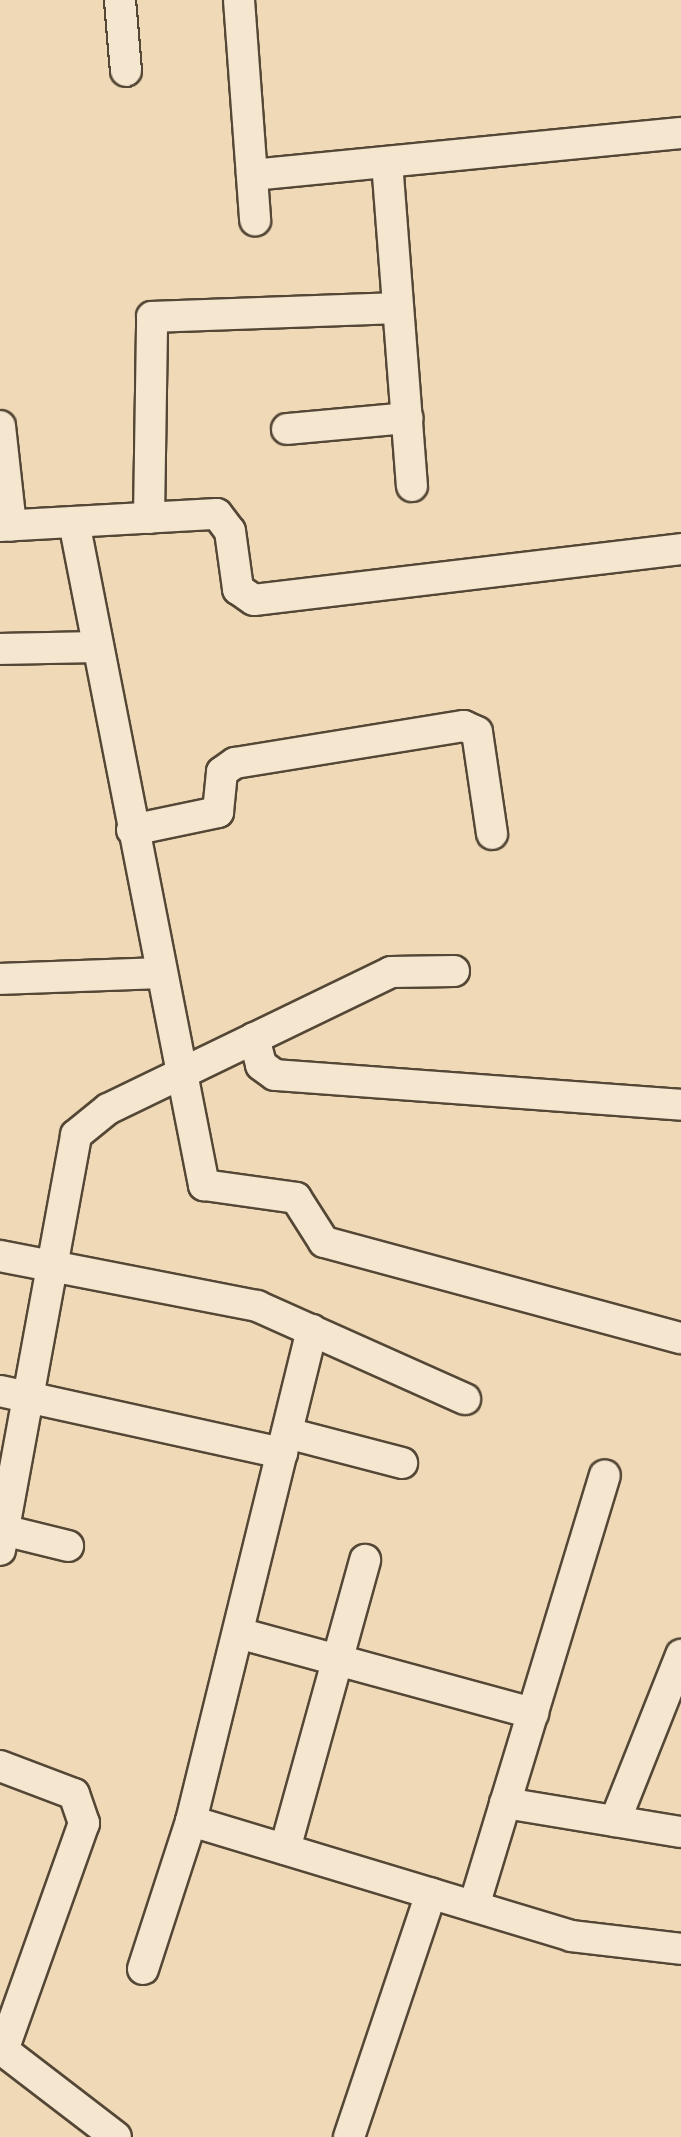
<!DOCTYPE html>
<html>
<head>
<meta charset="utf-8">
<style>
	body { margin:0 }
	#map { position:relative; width:681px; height:2137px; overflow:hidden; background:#efd9b7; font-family:"IM FELL Great Primer",serif }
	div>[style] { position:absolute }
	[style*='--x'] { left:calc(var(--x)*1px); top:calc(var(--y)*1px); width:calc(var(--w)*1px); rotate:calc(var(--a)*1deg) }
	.roads { filter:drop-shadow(2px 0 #544736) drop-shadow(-2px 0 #544736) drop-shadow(0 2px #544736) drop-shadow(0 -2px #544736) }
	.street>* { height:30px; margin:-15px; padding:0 15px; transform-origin:15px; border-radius:15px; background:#f5e6d0 }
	span { translate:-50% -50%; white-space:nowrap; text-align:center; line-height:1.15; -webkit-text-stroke:8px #f5e6d0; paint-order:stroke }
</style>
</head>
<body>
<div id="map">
	<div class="roads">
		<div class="street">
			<div style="--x:120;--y:0;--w:71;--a:85.2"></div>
			<div style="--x:239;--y:0;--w:221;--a:85.8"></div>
			<div style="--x:387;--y:162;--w:325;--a:85.6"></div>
			<div style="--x:252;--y:175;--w:431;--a:-5.6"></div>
			<div style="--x:0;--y:426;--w:100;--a:83.7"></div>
			<div style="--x:287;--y:429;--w:121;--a:-5.2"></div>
			<div style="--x:149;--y:518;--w:201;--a:-89.1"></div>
			<div style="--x:152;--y:317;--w:246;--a:-2.1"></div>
			<div style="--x:74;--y:522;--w:676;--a:78.91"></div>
			<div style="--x:204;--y:1185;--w:93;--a:8"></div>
			<div style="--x:296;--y:1198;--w:52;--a:57.5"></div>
			<div style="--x:324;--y:1242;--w:370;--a:15.1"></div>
			<div style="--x:0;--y:526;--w:217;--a:-3.2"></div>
			<div style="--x:217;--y:514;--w:21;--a:53"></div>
			<div style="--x:230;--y:531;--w:59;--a:82.1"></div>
			<div style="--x:238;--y:589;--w:19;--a:35"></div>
			<div style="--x:254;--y:600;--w:430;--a:-6.8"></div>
			<div style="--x:0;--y:649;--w:96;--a:-1.2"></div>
			<div style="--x:132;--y:830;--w:88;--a:-11.8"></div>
			<div style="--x:218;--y:812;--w:40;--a:-84.3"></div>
			<div style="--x:222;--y:772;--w:16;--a:-35"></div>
			<div style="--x:235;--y:763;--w:232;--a:-9.2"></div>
			<div style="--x:464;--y:726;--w:14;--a:25"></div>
			<div style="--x:477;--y:732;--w:103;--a:81.6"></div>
			<div style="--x:0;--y:979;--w:160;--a:-2.1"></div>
			<div style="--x:254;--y:1038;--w:28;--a:75"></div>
			<div style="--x:261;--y:1065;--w:17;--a:36"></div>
			<div style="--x:275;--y:1075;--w:407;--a:4.2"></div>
			<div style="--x:0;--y:1256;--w:262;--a:11"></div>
			<div style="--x:257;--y:1306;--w:228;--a:24.1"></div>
			<div style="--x:0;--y:1391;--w:289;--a:12.4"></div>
			<div style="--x:287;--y:1433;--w:119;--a:14.6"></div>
			<div style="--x:3;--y:1530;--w:67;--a:13.8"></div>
			<div style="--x:0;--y:1550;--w:422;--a:-79.6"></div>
			<div style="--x:76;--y:1135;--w:41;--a:-39.1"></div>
			<div style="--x:108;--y:1109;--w:314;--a:-25.8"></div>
			<div style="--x:391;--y:972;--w:63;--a:-0.9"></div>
			<div style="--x:238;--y:1633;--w:306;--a:15.2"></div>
			<div style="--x:0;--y:1766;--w:79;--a:20.7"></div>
			<div style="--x:74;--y:1794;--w:31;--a:71"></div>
			<div style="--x:84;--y:1823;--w:241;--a:109.6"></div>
			<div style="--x:505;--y:1803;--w:178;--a:9.4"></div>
			<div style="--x:191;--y:1821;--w:397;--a:16.8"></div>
			<div style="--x:571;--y:1936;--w:111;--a:6.7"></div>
			<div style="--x:615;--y:1821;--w:179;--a:-68.3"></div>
			<div style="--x:285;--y:1849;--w:300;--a:-74.5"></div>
			<div style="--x:474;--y:1906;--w:450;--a:-73.1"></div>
			<div style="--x:143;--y:1969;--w:156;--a:-72"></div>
			<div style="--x:191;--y:1821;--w:506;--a:-76.16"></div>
			<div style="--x:0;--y:2048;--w:146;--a:37.5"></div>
			<div style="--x:349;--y:2137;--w:257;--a:-71.4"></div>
		</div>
	</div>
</div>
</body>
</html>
